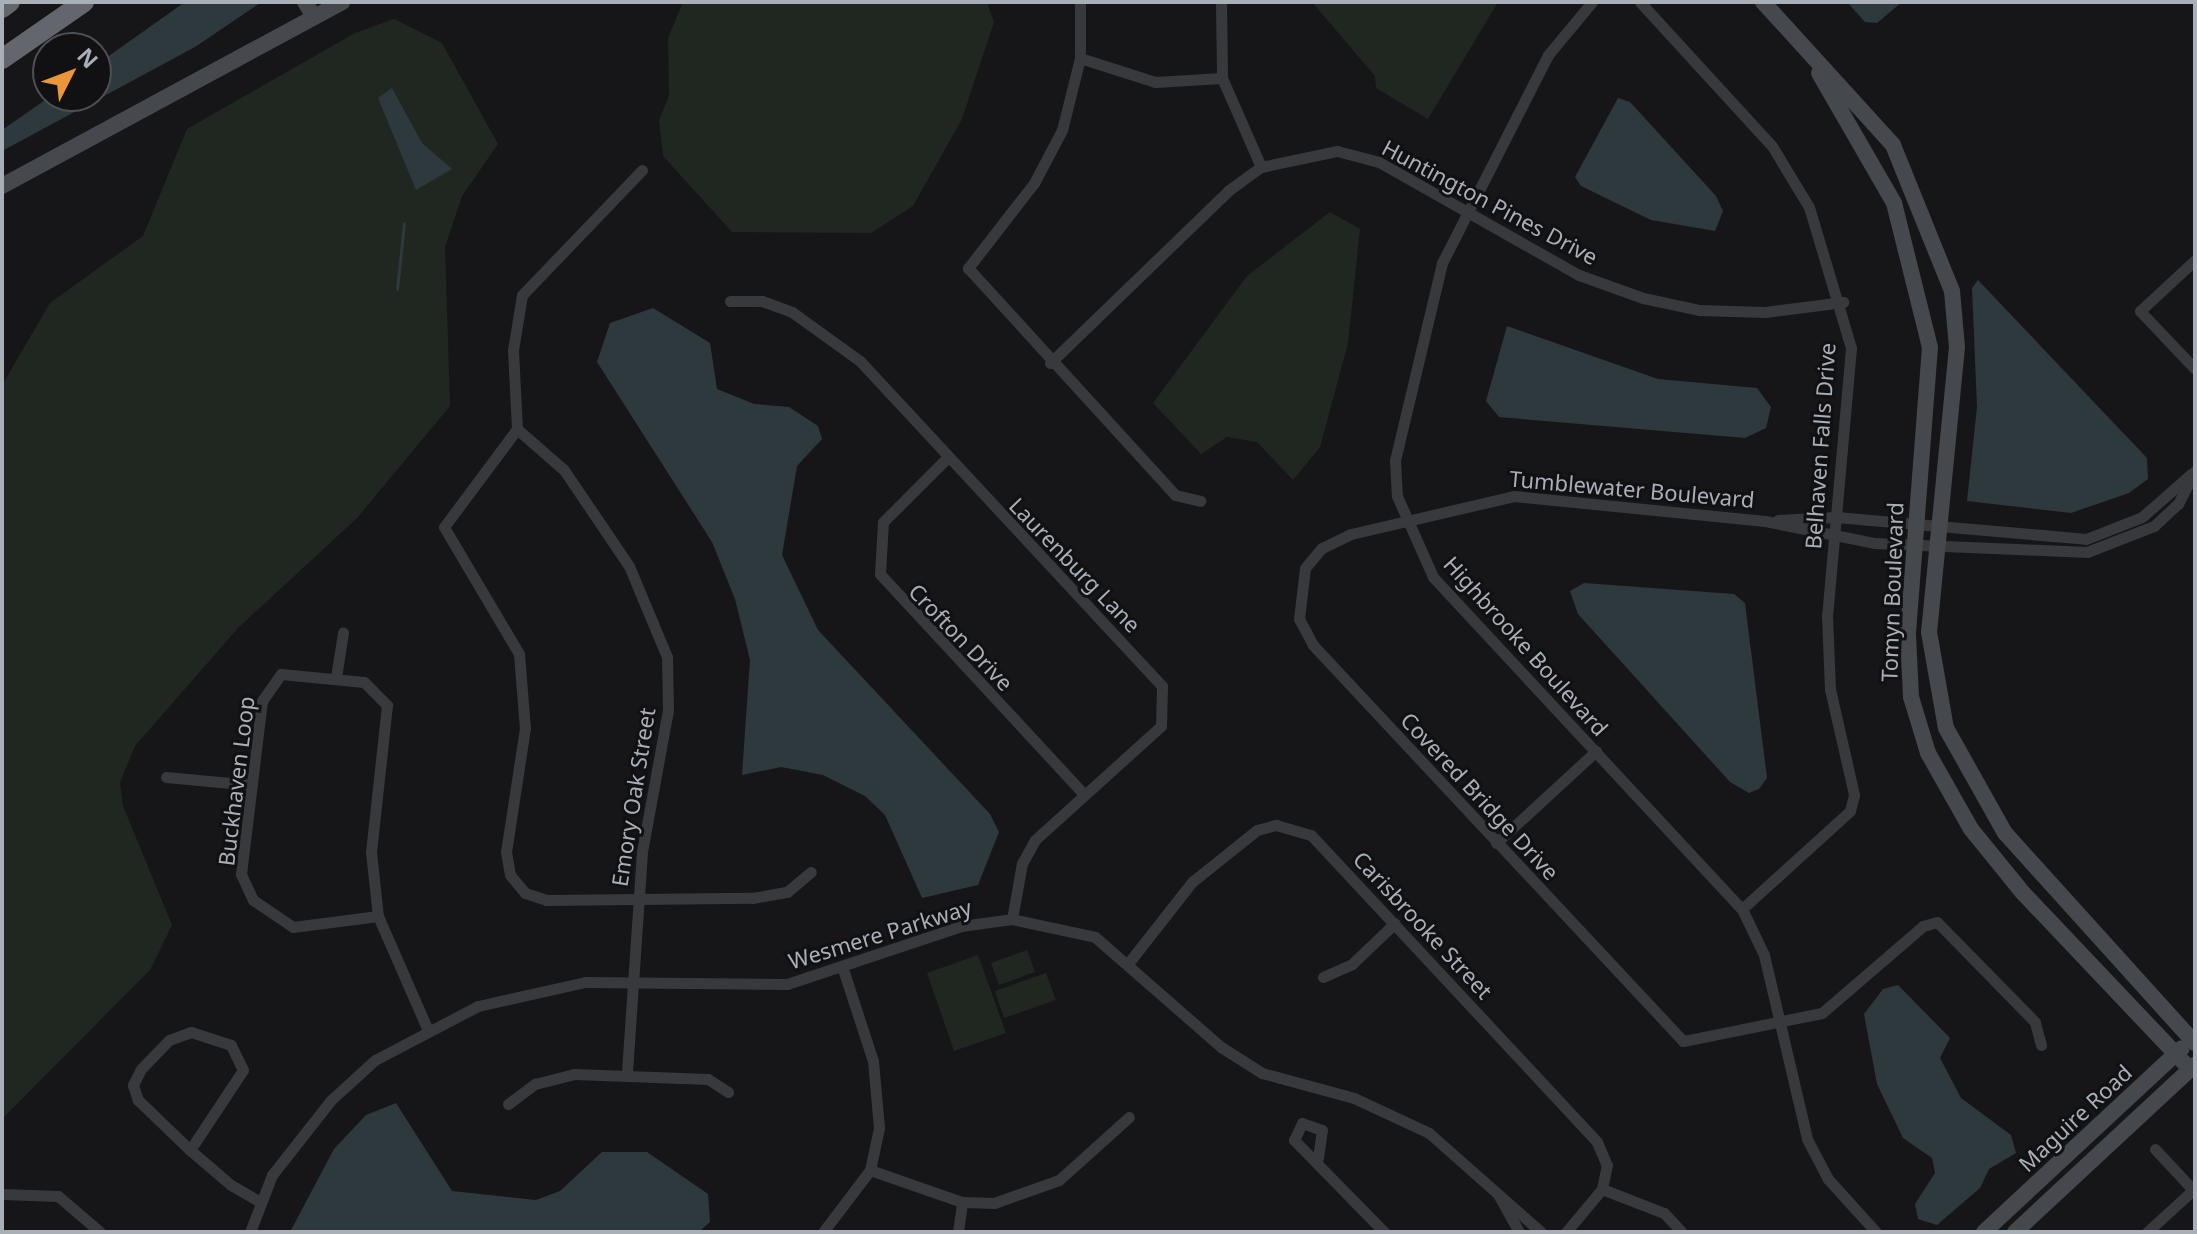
<!DOCTYPE html>
<html>
<head>
<meta charset="utf-8">
<style>
	body { margin:0 }
	#map { position:relative; width:2197px; height:1234px; overflow:hidden; background:#161618; font-family:"Noto Sans",sans-serif }
	div>[style] { position:absolute }
	[style*='--x'] { left:calc(var(--x)*1px); top:calc(var(--y)*1px); width:calc(var(--w)*1px); rotate:calc(var(--a)*1deg) }
	.green>* { inset:0; background:#202720 }
	.water>* { inset:0; background:#2e393d }
	.stream>* { height:3px; margin:-1.5px; padding:0 1.5px; transform-origin:1.5px; border-radius:1.5px; background:#2e393d }
	.street>* { height:11px; margin:-5.5px; padding:0 5.5px; transform-origin:5.5px; border-radius:5.5px; background:#37393c }
	.secondary>* { height:16px; margin:-8px; padding:0 8px; transform-origin:8px; border-radius:8px; background:#45484c }
	.highway>* { height:20px; margin:-10px; padding:0 10px; transform-origin:10px; border-radius:10px; background:#63676d }
	span { translate:-50% -50%; white-space:nowrap; text-align:center; line-height:1.15; -webkit-text-stroke:6px #111113; paint-order:stroke }
	.street-label { font-size:22px; color:#a8afb7 }
	.frame { position:absolute; inset:0; border:4px solid #a8afb7; pointer-events:none }
	.north { position:absolute; left:32px; top:32px; width:80px; height:80px; box-sizing:border-box; background:#111113; border:2px solid #4d5055; border-radius:50%; rotate:48deg; font-size:22px; font-weight:700; line-height:32px; text-align:center; color:#a8afb7 }
	.north::after { content:''; display:block; margin:auto; width:28px; height:36px; background:#eb963a; clip-path:polygon(50% 0,100% 100%,50% 72%,0 100%) }
</style>
</head>
<body>
<div id="map">
	<div class="green">
		<div style="clip-path:polygon(683px 2px,987px 2px,994px 22px,962px 119px,913px 206px,871px 233px,732px 232px,663px 156px,659px 120px,669px 96px,668px 38px)"></div>
		<div style="clip-path:polygon(1312px 2px,1498px 2px,1428px 119px,1376px 88px,1375px 76px)"></div>
		<div style="clip-path:polygon(394px 19px,442px 43px,498px 144px,462px 196px,445px 247px,450px 406px,357px 518px,238px 628px,135px 746px,120px 782px,123px 806px,172px 925px,150px 970px,2px 1119px,2px 385px,50px 303px,143px 236px,187px 129px,355px 33px)"></div>
		<div style="clip-path:polygon(1330px 212px,1360px 229px,1348px 343px,1320px 447px,1293px 480px,1257px 442px,1227px 437px,1201px 454px,1153px 403px,1247px 276px)"></div>
		<div style="clip-path:polygon(1027px 950px,1035px 972px,999px 985px,991px 963px)"></div>
		<div style="clip-path:polygon(978px 955px,1006px 1033px,954px 1051px,927px 973px)"></div>
		<div style="clip-path:polygon(1046px 973px,1056px 1000px,1004px 1018px,995px 991px)"></div>
	</div>
	<div class="water">
		<div style="clip-path:polygon(185px 2px,260px 3px,195px 47px,2px 151px,2px 130px,51px 96px,96px 96px,96px 65px)"></div>
		<div style="clip-path:polygon(1847px 2px,1902px 2px,1877px 23px,1865px 22px)"></div>
		<div style="clip-path:polygon(392px 88px,422px 143px,452px 169px,416px 190px,378px 98px)"></div>
		<div style="clip-path:polygon(1618px 98px,1630px 102px,1716px 196px,1723px 211px,1715px 231px,1651px 220px,1581px 186px,1575px 177px)"></div>
		<div style="clip-path:polygon(1978px 280px,2147px 458px,2148px 479px,2129px 493px,2071px 513px,1967px 501px,1977px 407px,1972px 288px)"></div>
		<div style="clip-path:polygon(653px 308px,710px 343px,717px 389px,754px 404px,789px 407px,818px 426px,822px 439px,797px 466px,782px 555px,818px 630px,990px 814px,999px 832px,978px 885px,922px 898px,885px 815px,865px 796px,823px 775px,781px 767px,742px 775px,750px 660px,735px 599px,712px 542px,597px 362px,610px 323px)"></div>
		<div style="clip-path:polygon(1507px 326px,1658px 379px,1757px 388px,1771px 407px,1766px 428px,1745px 438px,1499px 417px,1486px 401px)"></div>
		<div style="clip-path:polygon(1584px 583px,1734px 594px,1745px 603px,1767px 778px,1759px 789px,1749px 793px,1730px 782px,1578px 614px,1570px 591px)"></div>
		<div style="clip-path:polygon(1898px 985px,1950px 1038px,1940px 1058px,1961px 1098px,2011px 1135px,2016px 1153px,1989px 1169px,1980px 1188px,1937px 1225px,1918px 1219px,1915px 1204px,1935px 1173px,1932px 1158px,1903px 1138px,1877px 1084px,1864px 1014px,1883px 989px)"></div>
		<div style="clip-path:polygon(396px 1103px,452px 1191px,536px 1200px,560px 1191px,602px 1152px,647px 1152px,708px 1194px,710px 1222px,699px 1232px,290px 1232px,334px 1149px,366px 1115px)"></div>
	</div>
	<div class="stream">
		<div style="--x:397;--y:289;--w:66;--a:-83.9"></div>
	</div>
	<div class="street">
		<div style="--x:1080;--y:2;--w:56;--a:90"></div>
		<div style="--x:1080;--y:58;--w:74;--a:104"></div>
		<div style="--x:1062;--y:130;--w:60;--a:117.8"></div>
		<div style="--x:1034;--y:183;--w:108;--a:127.8"></div>
		<div style="--x:968;--y:268;--w:307;--a:47.6"></div>
		<div style="--x:1175;--y:495;--w:26;--a:13"></div>
		<div style="--x:1221;--y:2;--w:76;--a:89.2"></div>
		<div style="--x:1222;--y:78;--w:97;--a:66.3"></div>
		<div style="--x:1592;--y:2;--w:69;--a:129.7"></div>
		<div style="--x:1548;--y:55;--w:233;--a:117"></div>
		<div style="--x:1442;--y:263;--w:203;--a:103.4"></div>
		<div style="--x:1395;--y:460;--w:36;--a:87"></div>
		<div style="--x:1397;--y:496;--w:89;--a:66"></div>
		<div style="--x:1433;--y:577;--w:454;--a:47.1"></div>
		<div style="--x:1742;--y:909;--w:51;--a:64.4"></div>
		<div style="--x:1764;--y:955;--w:189;--a:76.8"></div>
		<div style="--x:1807;--y:1139;--w:45;--a:62.3"></div>
		<div style="--x:1828;--y:1179;--w:72;--a:47.8"></div>
		<div style="--x:1640;--y:2;--w:195;--a:47.5"></div>
		<div style="--x:1772;--y:146;--w:71;--a:58.8"></div>
		<div style="--x:1809;--y:207;--w:147;--a:73.4"></div>
		<div style="--x:1851;--y:348;--w:268;--a:95.1"></div>
		<div style="--x:1827;--y:615;--w:74;--a:87.7"></div>
		<div style="--x:1830;--y:689;--w:109;--a:77.2"></div>
		<div style="--x:1854;--y:795;--w:16;--a:104"></div>
		<div style="--x:1850;--y:811;--w:146;--a:137.8"></div>
		<div style="--x:1080;--y:58;--w:79;--a:17.7"></div>
		<div style="--x:1155;--y:82;--w:67;--a:-3.4"></div>
		<div style="--x:642;--y:170;--w:173;--a:133.8"></div>
		<div style="--x:522;--y:295;--w:56;--a:99.3"></div>
		<div style="--x:513;--y:350;--w:79;--a:87.1"></div>
		<div style="--x:517;--y:429;--w:122;--a:126.7"></div>
		<div style="--x:444;--y:527;--w:147;--a:59.4"></div>
		<div style="--x:519;--y:654;--w:74;--a:85.4"></div>
		<div style="--x:525;--y:728;--w:125;--a:98.7"></div>
		<div style="--x:506;--y:852;--w:23;--a:80"></div>
		<div style="--x:510;--y:875;--w:23;--a:50"></div>
		<div style="--x:525;--y:893;--w:22;--a:18"></div>
		<div style="--x:546;--y:900;--w:206;--a:-0.6"></div>
		<div style="--x:752;--y:898;--w:36;--a:-10"></div>
		<div style="--x:787;--y:892;--w:31;--a:-40"></div>
		<div style="--x:2195;--y:260;--w:75;--a:137.2"></div>
		<div style="--x:2140;--y:311;--w:80;--a:46.5"></div>
		<div style="--x:730;--y:301;--w:32;--a:0"></div>
		<div style="--x:762;--y:301;--w:32;--a:20"></div>
		<div style="--x:792;--y:312;--w:84;--a:35.8"></div>
		<div style="--x:860;--y:361;--w:444;--a:47.1"></div>
		<div style="--x:1162;--y:686;--w:40;--a:91.4"></div>
		<div style="--x:1161;--y:726;--w:170;--a:137.9"></div>
		<div style="--x:1035;--y:840;--w:26;--a:119"></div>
		<div style="--x:1022;--y:863;--w:57;--a:100.1"></div>
		<div style="--x:1050;--y:363;--w:249;--a:-44"></div>
		<div style="--x:1229;--y:190;--w:39;--a:-36"></div>
		<div style="--x:1261;--y:167;--w:78;--a:-11.9"></div>
		<div style="--x:1337;--y:151;--w:43;--a:14.7"></div>
		<div style="--x:1379;--y:162;--w:230;--a:29.5"></div>
		<div style="--x:1579;--y:275;--w:68;--a:19.8"></div>
		<div style="--x:1643;--y:298;--w:57;--a:12.1"></div>
		<div style="--x:1699;--y:310;--w:66;--a:1.7"></div>
		<div style="--x:1765;--y:312;--w:79;--a:-7.3"></div>
		<div style="--x:517;--y:429;--w:62;--a:41.1"></div>
		<div style="--x:564;--y:470;--w:116;--a:55.9"></div>
		<div style="--x:629;--y:566;--w:99;--a:67.3"></div>
		<div style="--x:667;--y:657;--w:53;--a:88.9"></div>
		<div style="--x:668;--y:710;--w:144;--a:100.4"></div>
		<div style="--x:642;--y:852;--w:222;--a:93.9"></div>
		<div style="--x:946;--y:459;--w:89;--a:135"></div>
		<div style="--x:883;--y:522;--w:52;--a:93.3"></div>
		<div style="--x:880;--y:574;--w:297;--a:47.2"></div>
		<div style="--x:1778;--y:520;--w:58;--a:-3"></div>
		<div style="--x:1836;--y:517;--w:251;--a:5"></div>
		<div style="--x:2086;--y:539;--w:60;--a:-21.4"></div>
		<div style="--x:2142;--y:517;--w:65;--a:-41.3"></div>
		<div style="--x:336;--y:677;--w:45;--a:-81"></div>
		<div style="--x:166;--y:777;--w:86;--a:5.3"></div>
		<div style="--x:1496;--y:843;--w:136;--a:-42.6"></div>
		<div style="--x:378;--y:916;--w:86;--a:172.6"></div>
		<div style="--x:293;--y:927;--w:48;--a:-146"></div>
		<div style="--x:253;--y:900;--w:29;--a:-115"></div>
		<div style="--x:241;--y:874;--w:174;--a:-83.1"></div>
		<div style="--x:262;--y:701;--w:33;--a:-55"></div>
		<div style="--x:281;--y:674;--w:83;--a:5.5"></div>
		<div style="--x:364;--y:682;--w:33;--a:45"></div>
		<div style="--x:387;--y:705;--w:148;--a:96.2"></div>
		<div style="--x:371;--y:852;--w:64;--a:83.8"></div>
		<div style="--x:378;--y:916;--w:122;--a:66.4"></div>
		<div style="--x:1130;--y:961;--w:100;--a:-51.9"></div>
		<div style="--x:1192;--y:882;--w:83;--a:-38.7"></div>
		<div style="--x:1257;--y:830;--w:20;--a:-15"></div>
		<div style="--x:1276;--y:825;--w:36;--a:16"></div>
		<div style="--x:1311;--y:835;--w:420;--a:47"></div>
		<div style="--x:1597;--y:1142;--w:25;--a:67"></div>
		<div style="--x:1607;--y:1165;--w:25;--a:102"></div>
		<div style="--x:1602;--y:1189;--w:56;--a:129.9"></div>
		<div style="--x:1323;--y:977;--w:32;--a:-24"></div>
		<div style="--x:1352;--y:964;--w:59;--a:-43.6"></div>
		<div style="--x:2041;--y:1045;--w:24;--a:-105"></div>
		<div style="--x:2035;--y:1022;--w:140;--a:-134.4"></div>
		<div style="--x:1937;--y:922;--w:15;--a:164"></div>
		<div style="--x:1923;--y:926;--w:133;--a:139.3"></div>
		<div style="--x:1822;--y:1013;--w:142;--a:168.6"></div>
		<div style="--x:1683;--y:1041;--w:542;--a:-133.06"></div>
		<div style="--x:1313;--y:645;--w:30;--a:-118"></div>
		<div style="--x:1299;--y:619;--w:51;--a:-83.3"></div>
		<div style="--x:1305;--y:568;--w:26;--a:-50"></div>
		<div style="--x:1322;--y:548;--w:32;--a:-26"></div>
		<div style="--x:1351;--y:534;--w:167;--a:-13.1"></div>
		<div style="--x:1514;--y:496;--w:252;--a:5.7"></div>
		<div style="--x:1765;--y:521;--w:111;--a:11.4"></div>
		<div style="--x:1874;--y:543;--w:213;--a:2.4"></div>
		<div style="--x:2087;--y:552;--w:72;--a:-21.2"></div>
		<div style="--x:2154;--y:526;--w:33;--a:-43"></div>
		<div style="--x:2178;--y:504;--w:37;--a:-63"></div>
		<div style="--x:508;--y:1104;--w:34;--a:-37"></div>
		<div style="--x:535;--y:1084;--w:40;--a:-14.4"></div>
		<div style="--x:574;--y:1074;--w:134;--a:2.1"></div>
		<div style="--x:708;--y:1079;--w:24;--a:33"></div>
		<div style="--x:2155;--y:1149;--w:59;--a:47.1"></div>
		<div style="--x:190;--y:1150;--w:96;--a:-56.5"></div>
		<div style="--x:243;--y:1070;--w:28;--a:-116"></div>
		<div style="--x:231;--y:1045;--w:42;--a:-162"></div>
		<div style="--x:191;--y:1032;--w:23;--a:160"></div>
		<div style="--x:169;--y:1040;--w:40;--a:134"></div>
		<div style="--x:141;--y:1069;--w:18;--a:117"></div>
		<div style="--x:133;--y:1085;--w:16;--a:72"></div>
		<div style="--x:138;--y:1100;--w:72;--a:43.9"></div>
		<div style="--x:190;--y:1150;--w:54;--a:40.5"></div>
		<div style="--x:231;--y:1185;--w:34;--a:30"></div>
		<div style="--x:1318;--y:1158;--w:28;--a:-82"></div>
		<div style="--x:1322;--y:1130;--w:21;--a:-161"></div>
		<div style="--x:1302;--y:1123;--w:19;--a:115"></div>
		<div style="--x:1294;--y:1140;--w:129;--a:45.6"></div>
		<div style="--x:870;--y:1170;--w:97;--a:19.2"></div>
		<div style="--x:962;--y:1202;--w:32;--a:2"></div>
		<div style="--x:994;--y:1203;--w:69;--a:-19.5"></div>
		<div style="--x:1059;--y:1180;--w:94;--a:-42"></div>
		<div style="--x:1602;--y:1189;--w:66;--a:21.2"></div>
		<div style="--x:1664;--y:1213;--w:26;--a:47"></div>
		<div style="--x:2;--y:1194;--w:56;--a:2"></div>
		<div style="--x:58;--y:1196;--w:55;--a:40.6"></div>
		<div style="--x:1499;--y:1196;--w:41;--a:60.9"></div>
		<div style="--x:250;--y:1232;--w:61;--a:-68.9"></div>
		<div style="--x:272;--y:1175;--w:95;--a:-51.8"></div>
		<div style="--x:331;--y:1100;--w:59;--a:-42.3"></div>
		<div style="--x:375;--y:1060;--w:116;--a:-27.7"></div>
		<div style="--x:478;--y:1006;--w:110;--a:-12.6"></div>
		<div style="--x:585;--y:982;--w:202;--a:0.6"></div>
		<div style="--x:787;--y:984;--w:183;--a:-18.4"></div>
		<div style="--x:961;--y:926;--w:51;--a:-7.8"></div>
		<div style="--x:1012;--y:919;--w:85;--a:12.2"></div>
		<div style="--x:1095;--y:937;--w:167;--a:41.1"></div>
		<div style="--x:1221;--y:1047;--w:49;--a:32.4"></div>
		<div style="--x:1262;--y:1073;--w:95;--a:15.2"></div>
		<div style="--x:1354;--y:1098;--w:83;--a:25"></div>
		<div style="--x:1429;--y:1133;--w:149;--a:41.5"></div>
		<div style="--x:823;--y:1232;--w:78;--a:-52.8"></div>
		<div style="--x:870;--y:1170;--w:43;--a:-77.9"></div>
		<div style="--x:879;--y:1128;--w:67;--a:-95.1"></div>
		<div style="--x:873;--y:1061;--w:97;--a:-108.1"></div>
		<div style="--x:958;--y:1232;--w:30;--a:-82"></div>
		<div style="--x:2147;--y:1232;--w:62;--a:-42.4"></div>
	</div>
	<div class="secondary">
		<div style="--x:305;--y:2;--w:17;--a:59"></div>
		<div style="--x:1763;--y:2;--w:193;--a:47.7"></div>
		<div style="--x:1893;--y:145;--w:157;--a:68"></div>
		<div style="--x:1952;--y:291;--w:56;--a:84.9"></div>
		<div style="--x:1957;--y:347;--w:286;--a:95.6"></div>
		<div style="--x:1929;--y:632;--w:97;--a:80"></div>
		<div style="--x:1946;--y:728;--w:120;--a:60.7"></div>
		<div style="--x:2005;--y:833;--w:283;--a:47.9"></div>
		<div style="--x:1819;--y:73;--w:150;--a:60"></div>
		<div style="--x:1894;--y:203;--w:148;--a:76"></div>
		<div style="--x:1930;--y:347;--w:289;--a:94.4"></div>
		<div style="--x:1908;--y:635;--w:62;--a:87.2"></div>
		<div style="--x:1911;--y:697;--w:59;--a:73.1"></div>
		<div style="--x:1928;--y:753;--w:87;--a:60.5"></div>
		<div style="--x:1971;--y:829;--w:82;--a:50.9"></div>
		<div style="--x:2023;--y:893;--w:243;--a:46.5"></div>
		<div style="--x:2;--y:186;--w:387;--a:-28.4"></div>
		<div style="--x:1984;--y:1232;--w:270;--a:-42.9"></div>
		<div style="--x:2015;--y:1232;--w:246;--a:-42.9"></div>
	</div>
	<div class="highway">
		<div style="--x:2;--y:8;--w:10;--a:-37"></div>
		<div style="--x:2;--y:59;--w:100;--a:-34.8"></div>
	</div>
	<div class="street-label">
		<span style="left:1490px;top:202px;rotate:28deg">Huntington Pines Drive</span>
		<span style="left:1820px;top:446px;rotate:-86deg">Belhaven Falls Drive</span>
		<span style="left:1632px;top:489px;rotate:5deg">Tumblewater Boulevard</span>
		<span style="left:1075px;top:565px;rotate:46deg">Laurenburg Lane</span>
		<span style="left:1892px;top:592px;rotate:-88deg">Tomyn Boulevard</span>
		<span style="left:961px;top:637px;rotate:46deg">Crofton Drive</span>
		<span style="left:1526px;top:646px;rotate:48deg">Highbrooke Boulevard</span>
		<span style="left:236px;top:781px;rotate:-83deg">Buckhaven Loop</span>
		<span style="left:1480px;top:796px;rotate:47deg">Covered Bridge Drive</span>
		<span style="left:633px;top:797px;rotate:-81deg">Emory Oak Street</span>
		<span style="left:1423px;top:925px;rotate:47deg">Carisbrooke Street</span>
		<span style="left:880px;top:934px;rotate:-17deg">Wesmere Parkway</span>
		<span style="left:2075px;top:1118px;rotate:-43deg">Maguire Road</span>
	</div>
	<div class="frame"></div>
	<div class="north">N</div>
</div>
</body>
</html>
